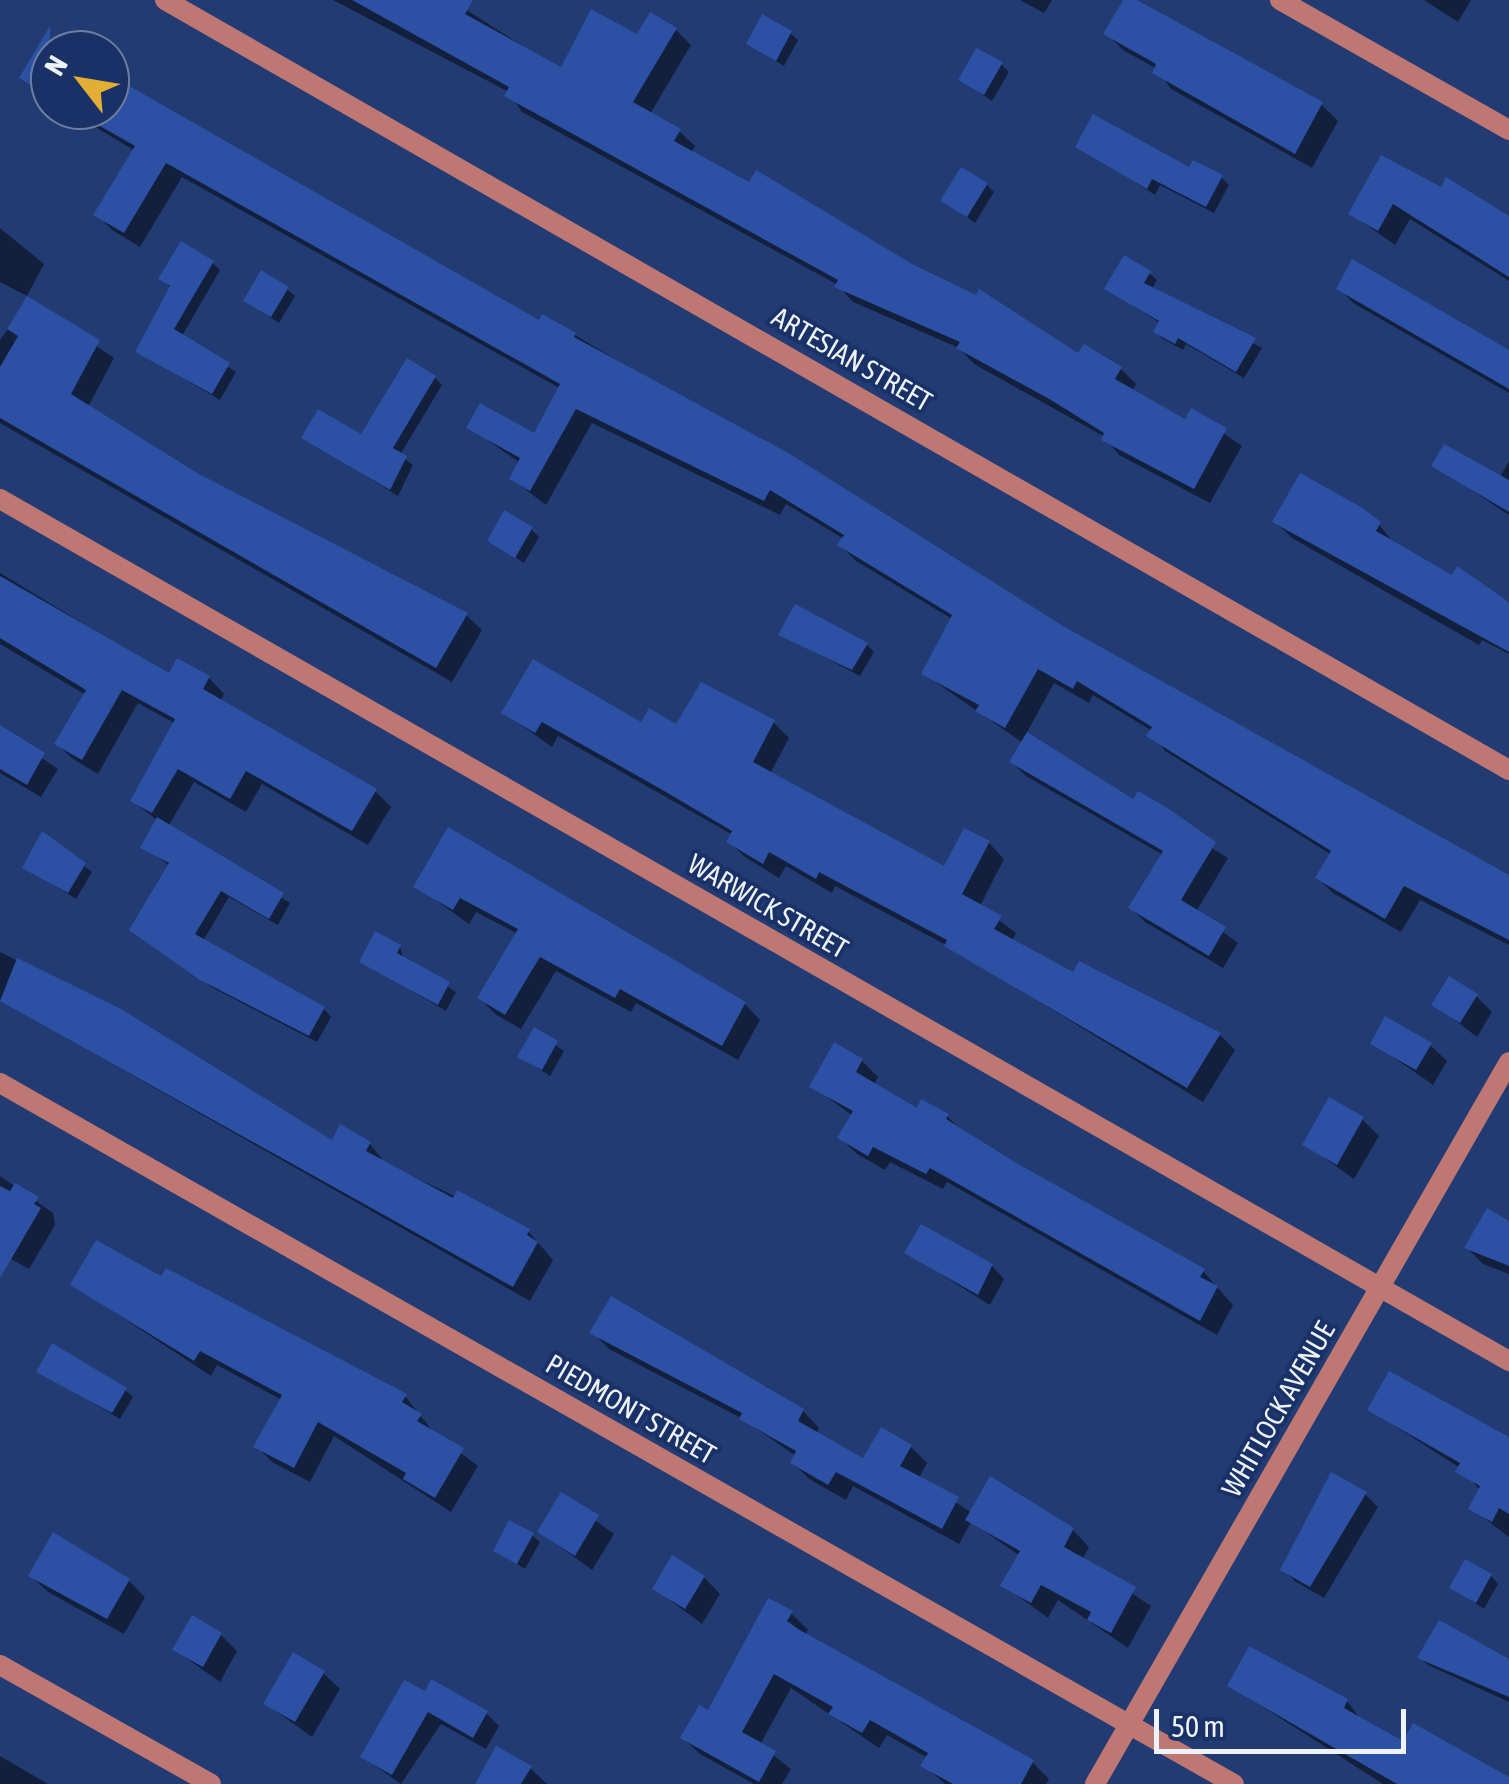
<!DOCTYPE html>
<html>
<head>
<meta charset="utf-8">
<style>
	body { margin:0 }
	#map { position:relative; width:1509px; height:1784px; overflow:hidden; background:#223c73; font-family:"Asap Condensed",sans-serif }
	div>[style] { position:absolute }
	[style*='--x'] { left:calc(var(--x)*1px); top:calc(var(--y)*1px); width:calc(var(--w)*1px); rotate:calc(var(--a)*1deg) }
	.shadow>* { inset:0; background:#0007 }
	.building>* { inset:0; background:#2b50a4 }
	.street>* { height:20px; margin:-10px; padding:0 10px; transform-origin:10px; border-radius:10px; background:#bf7773 }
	span { translate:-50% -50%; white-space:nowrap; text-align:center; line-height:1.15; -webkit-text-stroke:8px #193167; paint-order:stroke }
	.street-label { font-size:28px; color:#eef2f9 }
	.north { position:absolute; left:30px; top:30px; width:100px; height:100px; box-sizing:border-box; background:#193167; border:2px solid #6e7ea1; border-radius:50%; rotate:301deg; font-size:28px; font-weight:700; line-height:40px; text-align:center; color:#eef2f9 }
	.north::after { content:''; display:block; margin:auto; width:35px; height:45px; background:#e3ae34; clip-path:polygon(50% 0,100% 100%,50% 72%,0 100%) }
	.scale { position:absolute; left:1154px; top:1709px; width:252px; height:45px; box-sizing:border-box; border:5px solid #eef2f9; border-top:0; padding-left:12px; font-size:30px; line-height:35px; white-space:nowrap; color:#eef2f9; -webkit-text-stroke:8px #193167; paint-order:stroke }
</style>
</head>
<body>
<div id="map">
	<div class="shadow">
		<div style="clip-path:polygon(333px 0,451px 0,562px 71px,638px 37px,676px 30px,691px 45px,650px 114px,679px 131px,695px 146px,691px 153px,1079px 357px,1121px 369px,1136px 384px,1132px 392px,1186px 422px,1192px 412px,1242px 446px,1210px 503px,1119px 455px,1105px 437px,974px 364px,959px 348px,853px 302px,838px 285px,522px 112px,509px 92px)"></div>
		<div style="clip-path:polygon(1020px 0,1052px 0,1044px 13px)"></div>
		<div style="clip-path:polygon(1126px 0,1321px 104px,1338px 121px,1312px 168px,1171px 89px,1157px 69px,1123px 50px,1106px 33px)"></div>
		<div style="clip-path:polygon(1424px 0,1471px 0,1458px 22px)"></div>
		<div style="clip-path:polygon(790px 33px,798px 40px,784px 66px,749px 44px)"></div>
		<div style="clip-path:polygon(45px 39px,64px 50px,50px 50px,50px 100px,23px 77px)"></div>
		<div style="clip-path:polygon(1001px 64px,1009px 72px,992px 101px,961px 80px)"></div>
		<div style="clip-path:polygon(110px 76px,540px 323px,575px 335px,1062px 628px,1509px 878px,1509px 945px,1420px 900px,1401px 932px,1333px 893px,1318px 878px,1332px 855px,1165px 751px,1152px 731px,1093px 695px,1089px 703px,1054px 683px,1026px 734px,1228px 858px,1196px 912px,1238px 943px,1223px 968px,1145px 922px,1131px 908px,1163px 855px,1026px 776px,1012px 762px,1023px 743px,924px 674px,952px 619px,856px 561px,840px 545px,844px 539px,786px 504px,780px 515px,592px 423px,546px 505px,512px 479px,520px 463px,469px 427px,534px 437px,561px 389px,182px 177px,140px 247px,112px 230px,97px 214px,135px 151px,67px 110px,110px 110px)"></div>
		<div style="clip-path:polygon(1078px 146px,1221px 177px,1229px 185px,1214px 213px,1160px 185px,1155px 195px)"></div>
		<div style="clip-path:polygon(987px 185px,994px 192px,975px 223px,943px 200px)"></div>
		<div style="clip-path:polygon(1442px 190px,1509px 217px,1509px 281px,1410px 219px,1395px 245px,1351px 214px)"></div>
		<div style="clip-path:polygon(0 228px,44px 264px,27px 296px,0 282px)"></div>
		<div style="clip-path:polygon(213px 263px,220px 270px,182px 336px,236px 372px,220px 400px,138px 352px,171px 288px,161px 279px)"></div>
		<div style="clip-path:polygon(1149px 273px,1157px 280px,1152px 289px,1262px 348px,1244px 378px,1186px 344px,1183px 350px,1163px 339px,1156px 332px,1160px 323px,1107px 289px)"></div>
		<div style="clip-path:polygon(1339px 288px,1509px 356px,1509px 393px,1353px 303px)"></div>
		<div style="clip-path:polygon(287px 289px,295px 296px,279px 323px,246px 301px)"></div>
		<div style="clip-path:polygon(28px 300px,114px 358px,88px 407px,196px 476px,466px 615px,482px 630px,452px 682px,0 423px,0 340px)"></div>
		<div style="clip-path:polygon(435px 378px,442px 385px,400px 455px,413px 465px,398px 496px,304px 438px,362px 438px)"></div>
		<div style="clip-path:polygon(1509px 461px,1509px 515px,1434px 465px,1500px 477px)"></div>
		<div style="clip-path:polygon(1275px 522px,1379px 524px,1394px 544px,1452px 578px,1458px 570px,1509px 602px,1509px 654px,1482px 640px,1479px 645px,1292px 538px)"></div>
		<div style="clip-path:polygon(531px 529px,539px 537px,524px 563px,490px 540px)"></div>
		<div style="clip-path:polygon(0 573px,170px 676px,209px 678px,224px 694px,220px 702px,375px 791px,391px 807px,368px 845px,262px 784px,246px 812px,194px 782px,168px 827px,290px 903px,278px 925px,229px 897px,203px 941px,324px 1009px,331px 1017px,317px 1042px,211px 987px,140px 937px,170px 866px,143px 847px,158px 821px,133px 801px,176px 724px,138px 703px,98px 774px,73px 759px,57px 744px,86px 695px,0 644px)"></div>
		<div style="clip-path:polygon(781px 634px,867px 645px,874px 652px,860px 676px)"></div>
		<div style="clip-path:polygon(504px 713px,677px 728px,773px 722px,789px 738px,770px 774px,945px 869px,989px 843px,1004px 859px,980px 906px,1016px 933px,1012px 941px,1074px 975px,1220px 1035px,1235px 1050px,1203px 1102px,948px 946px,835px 886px,832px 893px,786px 866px,779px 878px,745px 857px,729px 842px,733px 835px,558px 736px,552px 747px)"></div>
		<div style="clip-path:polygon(0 729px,58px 769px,41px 797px,0 773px)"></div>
		<div style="clip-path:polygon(449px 830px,745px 1004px,760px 1020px,738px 1060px,636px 1003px,631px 1012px,556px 971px,521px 1029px,495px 1014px,480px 998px,518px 934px,476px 912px,469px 924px,416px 886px)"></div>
		<div style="clip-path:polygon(43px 835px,92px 872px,76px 899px,25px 867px)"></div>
		<div style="clip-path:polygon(400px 947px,404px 960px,456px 992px,446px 1011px,362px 961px)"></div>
		<div style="clip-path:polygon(0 952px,120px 1011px,333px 1143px,370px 1144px,385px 1163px,528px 1231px,553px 1260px,530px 1301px,0 1000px)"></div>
		<div style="clip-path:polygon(1476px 996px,1492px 1012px,1477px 1037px,1434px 1004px)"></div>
		<div style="clip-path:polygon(535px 1031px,564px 1051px,550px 1076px,520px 1056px)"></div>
		<div style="clip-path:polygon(1373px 1043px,1430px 1045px,1447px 1061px,1433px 1085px)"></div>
		<div style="clip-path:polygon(862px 1061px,878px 1077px,873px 1086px,918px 1111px,947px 1116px,964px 1133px,1203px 1271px,1233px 1305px,1217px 1335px,947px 1182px,943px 1189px,890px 1162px,885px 1170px,857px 1154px,840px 1138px,853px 1116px,812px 1086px)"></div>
		<div style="clip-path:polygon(1362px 1119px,1379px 1136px,1354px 1179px,1305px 1144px)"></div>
		<div style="clip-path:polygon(0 1176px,53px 1213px,55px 1225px,29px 1269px,0 1253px)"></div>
		<div style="clip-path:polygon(1509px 1224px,1509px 1274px,1483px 1264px,1467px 1248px)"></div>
		<div style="clip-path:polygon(907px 1253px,992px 1266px,1004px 1279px,990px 1305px)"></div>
		<div style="clip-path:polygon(162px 1279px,405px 1396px,435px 1434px,478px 1466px,451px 1512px,334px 1436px,310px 1482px,272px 1462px,256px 1446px,282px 1400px,217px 1365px,211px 1376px,73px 1285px)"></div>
		<div style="clip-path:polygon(593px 1333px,803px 1411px,819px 1428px,816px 1434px,864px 1461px,911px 1447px,927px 1463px,919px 1478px,972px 1513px,1073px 1530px,1089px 1547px,1082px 1560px,1151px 1606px,1128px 1648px,1058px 1600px,1048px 1618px,1003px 1585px,1020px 1556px,971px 1522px,959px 1544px,853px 1486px,846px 1500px,809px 1479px,793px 1463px,796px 1456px,741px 1418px,609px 1349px)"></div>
		<div style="clip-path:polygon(39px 1371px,125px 1390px,133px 1397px,120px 1419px)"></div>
		<div style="clip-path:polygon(1370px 1410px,1509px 1441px,1509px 1537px,1471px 1508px,1481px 1491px,1460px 1468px)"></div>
		<div style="clip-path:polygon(1365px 1494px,1378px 1507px,1324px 1598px,1296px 1582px,1283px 1569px)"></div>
		<div style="clip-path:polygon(562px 1496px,614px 1534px,592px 1570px,540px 1532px)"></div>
		<div style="clip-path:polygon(532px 1535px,540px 1542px,525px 1569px,496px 1551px)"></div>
		<div style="clip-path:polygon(31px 1576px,129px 1581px,145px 1597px,124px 1634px,48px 1592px)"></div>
		<div style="clip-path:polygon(1491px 1576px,1498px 1584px,1484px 1609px,1452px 1587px)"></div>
		<div style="clip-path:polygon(704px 1577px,720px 1594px,702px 1624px,655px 1589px)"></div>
		<div style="clip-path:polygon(791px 1613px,808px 1630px,805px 1635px,1032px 1762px,1049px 1779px,1046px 1784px,945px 1784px,924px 1765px,928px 1758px,887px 1735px,879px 1748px,791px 1688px,760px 1745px,791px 1769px,782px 1784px,754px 1784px,700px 1754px,683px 1738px)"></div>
		<div style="clip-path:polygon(221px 1635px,237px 1651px,220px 1682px,175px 1650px)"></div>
		<div style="clip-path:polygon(1250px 1650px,1347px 1701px,1362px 1721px,1404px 1744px,1509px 1784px,1383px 1784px,1230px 1686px)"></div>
		<div style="clip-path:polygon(1421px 1658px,1509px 1662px,1509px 1702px,1428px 1665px)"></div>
		<div style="clip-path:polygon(323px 1673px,340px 1689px,312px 1737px,266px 1704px)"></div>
		<div style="clip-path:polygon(426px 1695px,486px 1713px,499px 1726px,486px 1749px,441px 1724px,401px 1784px,363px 1757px)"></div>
		<div style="clip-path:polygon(0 1756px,48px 1784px,0 1784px)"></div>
		<div style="clip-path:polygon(530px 1768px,547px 1784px,477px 1784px)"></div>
	</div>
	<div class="building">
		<div style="clip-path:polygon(352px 0,473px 0,465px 14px,561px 67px,591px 9px,637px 34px,650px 12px,677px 28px,633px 102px,681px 129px,674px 141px,749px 182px,756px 170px,912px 264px,976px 295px,979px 289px,1078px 353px,1084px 344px,1122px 367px,1115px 379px,1185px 419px,1191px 408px,1227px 428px,1194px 489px,1101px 440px,1104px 433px,1051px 400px,956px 348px,960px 342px,834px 287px,838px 280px,504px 96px,509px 87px)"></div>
		<div style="clip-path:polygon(1123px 0,1137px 0,1323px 102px,1295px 154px,1152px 73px,1156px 64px,1103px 34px)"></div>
		<div style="clip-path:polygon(762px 14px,792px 31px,776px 61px,746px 44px)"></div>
		<div style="clip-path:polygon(50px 26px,50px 96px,19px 78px)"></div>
		<div style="clip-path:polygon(976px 48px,1003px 62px,984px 95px,958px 80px)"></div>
		<div style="clip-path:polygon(110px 75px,539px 320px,542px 314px,576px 333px,574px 337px,790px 454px,1063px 626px,1509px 875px,1509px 940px,1404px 886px,1385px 919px,1315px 878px,1331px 851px,1146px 736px,1152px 727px,1077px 681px,1073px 689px,1038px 669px,1005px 728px,975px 711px,979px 705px,921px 674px,952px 615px,837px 545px,844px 535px,770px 490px,764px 501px,576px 409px,530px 491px,509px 479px,520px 458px,466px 428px,480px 403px,534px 433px,560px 384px,166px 163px,124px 233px,93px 215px,135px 146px,72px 110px,110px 110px)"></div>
		<div style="clip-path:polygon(1093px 114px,1189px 167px,1193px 160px,1223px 175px,1206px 207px,1152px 179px,1147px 189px,1075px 147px)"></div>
		<div style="clip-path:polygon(1381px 155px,1441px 187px,1446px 177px,1509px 216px,1509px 277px,1393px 204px,1378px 231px,1348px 214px)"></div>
		<div style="clip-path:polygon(961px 167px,988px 183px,967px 217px,940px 201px)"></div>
		<div style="clip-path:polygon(181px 241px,214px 261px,174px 329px,230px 363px,212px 394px,135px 352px,170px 286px,158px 279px)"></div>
		<div style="clip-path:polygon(1124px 255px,1151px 271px,1144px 283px,1256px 338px,1236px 372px,1178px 338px,1175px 344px,1153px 332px,1159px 321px,1104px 289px)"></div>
		<div style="clip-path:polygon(1352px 259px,1509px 350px,1509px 389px,1336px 289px)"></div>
		<div style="clip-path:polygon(261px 270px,289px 287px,271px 317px,243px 301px)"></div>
		<div style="clip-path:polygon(27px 296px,100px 340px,71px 394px,197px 473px,468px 613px,436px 668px,0 418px,0 367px,18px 336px,7px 329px)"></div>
		<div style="clip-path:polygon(407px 358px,436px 376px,393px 448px,407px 456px,390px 490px,301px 438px,318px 409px,361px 434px)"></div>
		<div style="clip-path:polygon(1444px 444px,1509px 480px,1509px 512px,1431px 466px)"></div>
		<div style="clip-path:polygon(1300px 473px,1361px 507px,1381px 522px,1376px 531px,1452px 575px,1457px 566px,1509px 602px,1509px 652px,1272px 522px)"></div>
		<div style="clip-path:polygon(504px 510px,533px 527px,515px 558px,487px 541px)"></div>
		<div style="clip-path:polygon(0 576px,169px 673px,177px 658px,210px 676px,203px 689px,377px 789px,352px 831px,246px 771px,230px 799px,178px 769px,152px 813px,130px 801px,175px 719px,122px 690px,82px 760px,54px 744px,86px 690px,0 638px)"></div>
		<div style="clip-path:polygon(795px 604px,868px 643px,852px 670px,778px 635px)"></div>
		<div style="clip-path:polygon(533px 659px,641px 722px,649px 708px,676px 724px,701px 682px,775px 720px,753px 762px,944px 866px,964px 828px,990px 841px,962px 894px,1002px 916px,994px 929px,1073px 972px,1079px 961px,1221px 1033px,1187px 1088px,944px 946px,947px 940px,819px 872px,816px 879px,769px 852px,763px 864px,726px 842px,732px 831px,659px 788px,542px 722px,535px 733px,501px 713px)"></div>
		<div style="clip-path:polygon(0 725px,45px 753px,27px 785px,0 769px)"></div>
		<div style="clip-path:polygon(1027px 732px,1133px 799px,1138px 791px,1166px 807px,1216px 842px,1181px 900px,1226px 927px,1209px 956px,1128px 908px,1163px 851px,1009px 762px)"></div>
		<div style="clip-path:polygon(157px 817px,284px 893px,269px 919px,221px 891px,195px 934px,325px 1007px,309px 1036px,200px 980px,129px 930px,169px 863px,140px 848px)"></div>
		<div style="clip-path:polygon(448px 827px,746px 1002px,722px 1046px,620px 989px,615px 998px,540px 957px,505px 1015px,477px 998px,518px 929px,460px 898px,453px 910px,413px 887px)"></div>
		<div style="clip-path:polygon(42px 831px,86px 863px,68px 893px,22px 868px)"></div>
		<div style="clip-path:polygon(375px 931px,401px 945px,397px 953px,450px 982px,438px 1005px,359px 962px)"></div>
		<div style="clip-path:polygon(17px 958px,121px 1009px,332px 1140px,340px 1124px,371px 1142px,366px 1151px,453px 1198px,457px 1190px,530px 1229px,527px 1235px,538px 1242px,513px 1287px,0 1001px)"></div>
		<div style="clip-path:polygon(1449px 976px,1478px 994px,1460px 1023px,1431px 1005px)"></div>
		<div style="clip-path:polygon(1385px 1016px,1432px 1043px,1416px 1070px,1370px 1044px)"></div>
		<div style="clip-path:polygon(534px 1027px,558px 1041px,542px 1070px,517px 1057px)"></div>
		<div style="clip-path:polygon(834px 1042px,863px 1059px,856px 1072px,917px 1108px,921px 1099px,949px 1114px,946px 1119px,1013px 1161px,1205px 1269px,1200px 1277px,1218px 1286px,1200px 1321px,930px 1168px,926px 1174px,873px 1147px,868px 1156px,837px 1138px,853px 1111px,809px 1087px)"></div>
		<div style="clip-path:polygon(1329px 1097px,1364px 1117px,1337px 1165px,1302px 1145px)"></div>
		<div style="clip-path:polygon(15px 1183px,39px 1197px,34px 1204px,41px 1208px,0 1278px,0 1186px,10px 1191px)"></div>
		<div style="clip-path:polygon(1487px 1208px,1509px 1221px,1509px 1266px,1464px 1248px)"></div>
		<div style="clip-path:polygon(921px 1224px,993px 1264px,978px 1295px,904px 1253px)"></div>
		<div style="clip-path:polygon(96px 1240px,161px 1276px,166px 1268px,407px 1394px,402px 1402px,422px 1414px,417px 1421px,464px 1448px,435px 1498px,403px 1479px,406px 1473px,318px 1422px,294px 1468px,253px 1447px,282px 1395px,200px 1351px,194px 1361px,70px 1285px)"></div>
		<div style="clip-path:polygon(611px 1296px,804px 1409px,798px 1421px,863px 1458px,881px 1427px,912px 1445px,900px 1466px,959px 1497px,942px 1529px,836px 1472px,828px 1485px,790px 1463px,796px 1451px,739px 1419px,742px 1413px,589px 1333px)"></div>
		<div style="clip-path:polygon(52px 1343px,127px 1388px,112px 1413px,36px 1372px)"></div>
		<div style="clip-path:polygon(1389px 1371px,1509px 1437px,1509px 1514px,1499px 1508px,1492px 1522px,1468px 1509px,1480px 1486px,1455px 1472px,1460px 1463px,1367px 1410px)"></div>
		<div style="clip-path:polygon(1331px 1472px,1367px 1492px,1310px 1587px,1280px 1570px)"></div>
		<div style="clip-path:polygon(990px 1476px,1074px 1528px,1064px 1547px,1136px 1587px,1111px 1633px,1087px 1620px,1091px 1612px,1041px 1585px,1031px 1603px,1000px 1586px,1020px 1551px,965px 1520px)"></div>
		<div style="clip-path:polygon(561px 1492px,599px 1515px,575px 1556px,537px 1532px)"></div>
		<div style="clip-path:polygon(509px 1520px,534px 1533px,517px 1564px,493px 1551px)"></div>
		<div style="clip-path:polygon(53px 1532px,130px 1579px,107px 1619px,28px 1576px)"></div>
		<div style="clip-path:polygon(672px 1555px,705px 1576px,685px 1609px,652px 1589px)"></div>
		<div style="clip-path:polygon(1465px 1559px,1492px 1574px,1476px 1603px,1449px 1588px)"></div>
		<div style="clip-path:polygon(768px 1598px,793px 1611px,787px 1621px,798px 1629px,1034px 1760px,1021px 1784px,953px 1784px,920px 1766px,928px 1753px,870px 1720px,862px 1733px,828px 1714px,833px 1707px,774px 1674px,742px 1732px,776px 1751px,759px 1782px,680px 1738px,699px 1705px,708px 1710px)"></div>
		<div style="clip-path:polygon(192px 1615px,222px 1633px,203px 1667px,172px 1650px)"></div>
		<div style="clip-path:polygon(1439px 1620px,1509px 1659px,1509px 1697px,1417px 1658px)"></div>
		<div style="clip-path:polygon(1249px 1646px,1348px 1699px,1344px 1708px,1403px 1741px,1413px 1723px,1509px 1777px,1509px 1784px,1397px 1784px,1227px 1686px)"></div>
		<div style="clip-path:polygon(293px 1652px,325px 1671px,295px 1722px,263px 1704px)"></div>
		<div style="clip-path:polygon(431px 1679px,488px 1711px,473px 1738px,428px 1712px,392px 1775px,360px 1757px,404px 1680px,425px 1691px)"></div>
		<div style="clip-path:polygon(496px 1746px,532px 1766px,521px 1784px,475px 1784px)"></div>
	</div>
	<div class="street">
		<div style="--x:165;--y:0;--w:1549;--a:29.81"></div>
		<div style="--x:1280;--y:0;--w:263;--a:29.6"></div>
		<div style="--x:0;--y:499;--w:1738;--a:29.74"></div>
		<div style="--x:0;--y:1083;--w:1419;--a:29.6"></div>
		<div style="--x:0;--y:1665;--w:242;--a:29.4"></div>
		<div style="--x:1095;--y:1784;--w:832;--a:-60.17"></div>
	</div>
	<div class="street-label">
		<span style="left:852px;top:359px;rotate:30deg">ARTESIAN STREET</span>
		<span style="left:768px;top:906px;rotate:30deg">WARWICK STREET</span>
		<span style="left:631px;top:1409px;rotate:30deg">PIEDMONT STREET</span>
		<span style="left:1278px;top:1409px;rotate:-60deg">WHITLOCK AVENUE</span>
	</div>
	<div class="north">N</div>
	<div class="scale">50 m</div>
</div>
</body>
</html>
